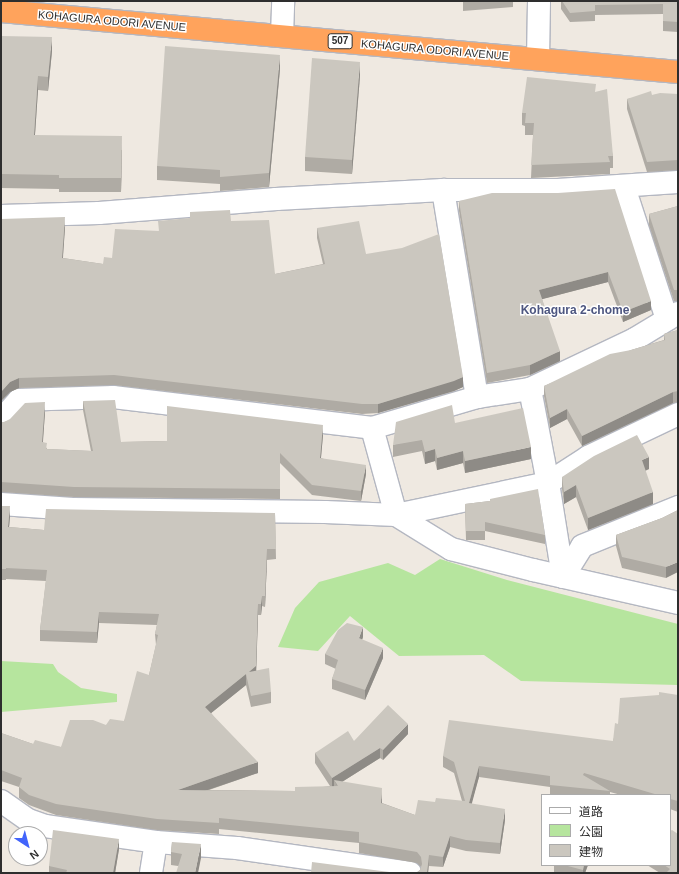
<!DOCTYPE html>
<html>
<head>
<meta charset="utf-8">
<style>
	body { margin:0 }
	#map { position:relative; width:679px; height:874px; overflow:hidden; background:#efe9e1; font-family:Arial,"Noto Sans JP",sans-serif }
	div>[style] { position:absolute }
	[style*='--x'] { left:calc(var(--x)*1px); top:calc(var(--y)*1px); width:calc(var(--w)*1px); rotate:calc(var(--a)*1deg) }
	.green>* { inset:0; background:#b6e59e }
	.roads { filter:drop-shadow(1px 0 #b4b7c1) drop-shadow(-1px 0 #b4b7c1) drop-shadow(0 1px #b4b7c1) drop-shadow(0 -1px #b4b7c1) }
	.minor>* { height:22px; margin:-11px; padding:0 11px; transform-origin:11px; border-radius:11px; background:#fff }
	.highway>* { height:22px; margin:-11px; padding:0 11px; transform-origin:11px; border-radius:11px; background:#ffa35c }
	.wall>* { inset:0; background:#afaba4 }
	.shaded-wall>* { inset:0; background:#8e8b86 }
	.building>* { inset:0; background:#cbc7bf }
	span { translate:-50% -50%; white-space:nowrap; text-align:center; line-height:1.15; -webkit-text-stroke:3px #fff; paint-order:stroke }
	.shield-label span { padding:1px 3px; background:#fff; border:1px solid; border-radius:3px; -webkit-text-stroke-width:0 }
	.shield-label { font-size:10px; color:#2e2e2e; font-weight:700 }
	.street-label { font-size:11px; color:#2e2e2e }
	.neighbourhood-label { font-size:12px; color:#4d5680; font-weight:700 }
	.frame { position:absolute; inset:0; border:2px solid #2e2e2e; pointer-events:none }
	.legend { position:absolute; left:541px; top:794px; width:130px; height:72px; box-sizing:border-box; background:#fff; border:1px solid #ababab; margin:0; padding:5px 7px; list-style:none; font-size:12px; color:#2e2e2e }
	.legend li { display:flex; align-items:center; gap:8px; height:20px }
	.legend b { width:20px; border:1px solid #ababab }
	.north { position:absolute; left:8px; top:826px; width:40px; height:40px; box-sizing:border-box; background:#fff; border:1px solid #ababab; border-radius:50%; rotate:144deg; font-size:11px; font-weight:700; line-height:16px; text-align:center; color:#2e2e2e }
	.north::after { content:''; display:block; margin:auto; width:14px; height:18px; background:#4264fb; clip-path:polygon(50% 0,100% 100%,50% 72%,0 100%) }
</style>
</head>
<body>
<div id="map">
	<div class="green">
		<div style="clip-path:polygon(440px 559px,507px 580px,678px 624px,678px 685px,521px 681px,484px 655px,399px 656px,350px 616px,318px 651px,278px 647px,295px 608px,319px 582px,388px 563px,415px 575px)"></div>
		<div style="clip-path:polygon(1px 661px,53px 664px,58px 672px,81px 688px,117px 694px,117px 702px,1px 712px)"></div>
	</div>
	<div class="roads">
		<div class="minor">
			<div style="--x:282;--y:36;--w:35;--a:-88"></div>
			<div style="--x:538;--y:59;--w:58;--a:-89"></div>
			<div style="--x:624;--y:187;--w:139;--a:72"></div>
			<div style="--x:443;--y:190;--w:210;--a:80.7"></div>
			<div style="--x:1;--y:216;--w:98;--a:-1.8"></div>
			<div style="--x:99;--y:213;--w:178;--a:-4.5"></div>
			<div style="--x:276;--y:199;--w:167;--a:-3.1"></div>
			<div style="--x:443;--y:190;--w:115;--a:0"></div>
			<div style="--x:558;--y:190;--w:120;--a:-3.8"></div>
			<div style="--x:530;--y:389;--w:96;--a:79.2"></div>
			<div style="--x:548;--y:483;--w:95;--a:80.9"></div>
			<div style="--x:1;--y:420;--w:27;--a:-48"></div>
			<div style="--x:19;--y:400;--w:94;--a:-1.8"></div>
			<div style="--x:113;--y:397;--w:261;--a:6.8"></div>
			<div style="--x:372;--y:428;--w:109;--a:-16.4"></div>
			<div style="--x:477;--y:397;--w:54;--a:-8.6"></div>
			<div style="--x:530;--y:389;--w:116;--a:-25.5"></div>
			<div style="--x:635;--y:339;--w:50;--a:-31.2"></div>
			<div style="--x:372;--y:428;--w:90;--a:74.6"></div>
			<div style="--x:396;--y:515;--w:65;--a:31.7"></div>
			<div style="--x:451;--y:549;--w:85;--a:14.4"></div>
			<div style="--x:533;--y:570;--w:149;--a:12.8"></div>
			<div style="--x:1;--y:504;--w:72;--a:4"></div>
			<div style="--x:73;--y:509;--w:252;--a:0.7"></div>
			<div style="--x:325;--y:512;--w:71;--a:2.4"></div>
			<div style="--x:396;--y:515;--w:155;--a:-11.9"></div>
			<div style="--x:548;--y:483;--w:48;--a:-33"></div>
			<div style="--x:588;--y:457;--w:100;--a:-25.5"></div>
			<div style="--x:563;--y:577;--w:36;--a:-58"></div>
			<div style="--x:582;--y:546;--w:104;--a:-22.1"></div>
			<div style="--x:1;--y:801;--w:33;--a:35"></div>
			<div style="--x:28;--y:820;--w:18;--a:19"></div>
			<div style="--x:45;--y:826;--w:112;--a:8.2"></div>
			<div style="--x:156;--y:842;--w:81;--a:4.2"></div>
			<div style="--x:237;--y:848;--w:175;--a:8.2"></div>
			<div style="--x:151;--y:873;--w:31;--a:-81"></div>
		</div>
		<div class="highway">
			<div style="--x:1;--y:11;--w:680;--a:5.15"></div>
		</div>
	</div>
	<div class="wall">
		<div style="clip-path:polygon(319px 1px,351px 1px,351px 2px,319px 2px)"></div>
		<div style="clip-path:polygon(463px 1px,513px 1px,513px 7px,463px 11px)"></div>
		<div style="clip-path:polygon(561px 1px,678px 1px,678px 32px,663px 31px,663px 14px,595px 15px,595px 21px,570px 22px,561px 9px)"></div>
		<div style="clip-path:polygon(1px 36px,52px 51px,48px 91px,38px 90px,35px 135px,122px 150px,121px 192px,59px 192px,59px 189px,1px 188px)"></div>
		<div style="clip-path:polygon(280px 69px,269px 187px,220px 191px,220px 184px,157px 180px,157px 166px)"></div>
		<div style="clip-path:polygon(360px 76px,352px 174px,305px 171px,305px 157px)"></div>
		<div style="clip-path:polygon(596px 92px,613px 156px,613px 168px,610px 168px,610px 174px,531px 178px,533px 135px,525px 135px,525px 126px,522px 125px,522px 113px)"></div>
		<div style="clip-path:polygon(678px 94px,678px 170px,647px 172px,627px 109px,627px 99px,652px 95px)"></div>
		<div style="clip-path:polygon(558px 193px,651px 310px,623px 322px,608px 282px,542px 299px,560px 361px,530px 375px,487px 383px,459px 211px,459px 201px)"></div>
		<div style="clip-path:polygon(678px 206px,678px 300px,677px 301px,674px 301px,649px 225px,649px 214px)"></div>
		<div style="clip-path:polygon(1px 219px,65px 227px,63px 258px,103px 264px,158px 231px,231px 221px,275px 274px,323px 264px,317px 238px,317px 228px,366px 254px,463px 387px,454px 391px,378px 413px,362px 414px,114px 385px,19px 388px,10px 392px,1px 401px)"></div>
		<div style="clip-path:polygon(678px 330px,678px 402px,673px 403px,582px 446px,567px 419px,550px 428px,544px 396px,544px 386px,631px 350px,664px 340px,664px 334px)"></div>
		<div style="clip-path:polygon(83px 401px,121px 442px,167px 441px,323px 435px,321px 458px,366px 474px,361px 501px,312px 495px,280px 463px,280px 499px,74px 497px,1px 492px,1px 422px,4px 422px,45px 412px,43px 442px,47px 449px,91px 451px,83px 410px)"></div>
		<div style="clip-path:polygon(455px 423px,531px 459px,465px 473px,463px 463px,437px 470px,435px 461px,425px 464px,422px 451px,393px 457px,393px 445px)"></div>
		<div style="clip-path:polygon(649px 469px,645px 471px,653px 504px,588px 530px,576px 497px,564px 504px,562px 489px,562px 477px)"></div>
		<div style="clip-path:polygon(490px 501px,545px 535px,545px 544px,485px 531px,485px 540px,466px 540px,465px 504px)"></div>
		<div style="clip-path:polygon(1px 506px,10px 517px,9px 527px,44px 530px,275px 513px,276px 559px,267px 560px,265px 607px,262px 606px,261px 615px,258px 615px,256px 670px,271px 692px,271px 703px,251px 707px,246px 685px,211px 713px,258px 773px,209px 790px,295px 791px,330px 786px,315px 763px,315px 753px,354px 741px,408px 734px,383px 760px,380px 758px,342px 782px,382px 799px,382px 803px,415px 815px,435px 802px,462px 801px,454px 773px,443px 767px,443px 756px,613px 741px,618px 724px,678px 695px,678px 812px,670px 809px,670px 795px,621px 795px,610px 792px,610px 795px,550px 795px,550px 787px,479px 777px,471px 804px,505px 820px,500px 854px,466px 851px,450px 847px,443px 867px,429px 866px,428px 873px,416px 873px,420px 870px,421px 867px,417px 863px,359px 853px,359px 843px,219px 829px,219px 834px,157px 830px,56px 815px,29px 805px,19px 798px,19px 787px,1px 781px,1px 733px,33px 744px,61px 747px,106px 725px,124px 721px,149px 675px,156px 645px,155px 634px,157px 625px,99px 623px,97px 643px,40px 641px,40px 630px,46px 581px,6px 579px,6px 580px,1px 580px)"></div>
		<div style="clip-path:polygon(678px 510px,666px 578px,622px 568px,616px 546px,616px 535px,662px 518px)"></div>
		<div style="clip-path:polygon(363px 637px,362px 640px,383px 658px,365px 700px,332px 689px,332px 679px,336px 669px,325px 664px,325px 654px)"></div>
		<div style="clip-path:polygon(172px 842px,201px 858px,178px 866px,171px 865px,171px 852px)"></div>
		<div style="clip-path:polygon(119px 849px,115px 873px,49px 873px,49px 866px)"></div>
		<div style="clip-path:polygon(554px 865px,588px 865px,585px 873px,556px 873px,554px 872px)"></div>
		<div style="clip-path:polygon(647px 865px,670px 865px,678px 873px,660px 873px)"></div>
	</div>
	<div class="shaded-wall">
		<div style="clip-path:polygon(52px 37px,52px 51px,48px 91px,48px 77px)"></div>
		<div style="clip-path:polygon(280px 55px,280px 69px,269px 187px,269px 173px)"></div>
		<div style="clip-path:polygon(360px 62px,360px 76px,352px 174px,352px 160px)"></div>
		<div style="clip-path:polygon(38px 76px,38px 90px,34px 149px,34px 135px)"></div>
		<div style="clip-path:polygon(122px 136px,122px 150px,121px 192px,121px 178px)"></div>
		<div style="clip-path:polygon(65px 217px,65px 227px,62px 268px,62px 258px)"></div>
		<div style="clip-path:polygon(608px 272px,608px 282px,539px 300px,539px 290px)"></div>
		<div style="clip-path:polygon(678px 289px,678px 300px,677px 301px,677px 290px)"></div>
		<div style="clip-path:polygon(651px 301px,651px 310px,623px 322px,623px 312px)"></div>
		<div style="clip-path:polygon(560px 351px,560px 361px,530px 375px,530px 365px)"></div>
		<div style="clip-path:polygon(463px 377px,463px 387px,454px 391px,378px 413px,378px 404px)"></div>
		<div style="clip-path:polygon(19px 378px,19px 388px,10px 392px,1px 401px,1px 392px,10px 382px)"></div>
		<div style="clip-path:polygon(673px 392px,673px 403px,582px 446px,582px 436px)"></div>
		<div style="clip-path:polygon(45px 402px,45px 412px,42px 452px,42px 442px)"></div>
		<div style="clip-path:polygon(567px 409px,567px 419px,550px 428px,550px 418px)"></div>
		<div style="clip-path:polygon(323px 425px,323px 435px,320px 468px,320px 458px)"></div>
		<div style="clip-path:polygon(531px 447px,531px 459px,465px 473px,465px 461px)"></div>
		<div style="clip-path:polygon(435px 449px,435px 461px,425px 464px,425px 452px)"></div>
		<div style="clip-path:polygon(463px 451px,463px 463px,437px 470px,437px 458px)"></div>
		<div style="clip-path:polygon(649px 457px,649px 469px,642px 472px,642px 460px)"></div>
		<div style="clip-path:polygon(366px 465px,366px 474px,361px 501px,361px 491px)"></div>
		<div style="clip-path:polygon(576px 485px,576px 497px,564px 504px,564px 492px)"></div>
		<div style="clip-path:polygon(653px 492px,653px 504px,588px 530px,588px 518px)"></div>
		<div style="clip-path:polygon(10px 506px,10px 517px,8px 538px,8px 527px)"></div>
		<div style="clip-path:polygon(267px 549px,267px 560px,265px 607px,265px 596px)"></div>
		<div style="clip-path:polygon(678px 562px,678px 572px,666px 578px,666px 567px)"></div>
		<div style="clip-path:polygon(262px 596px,262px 606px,261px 615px,261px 604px)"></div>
		<div style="clip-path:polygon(258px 604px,258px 615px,256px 677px,249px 672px)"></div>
		<div style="clip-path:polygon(99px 612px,99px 623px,97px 643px,97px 632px)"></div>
		<div style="clip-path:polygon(363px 627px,363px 637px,359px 648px,359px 638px)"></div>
		<div style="clip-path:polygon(383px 648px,383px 658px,365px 700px,365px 690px)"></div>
		<div style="clip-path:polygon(246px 674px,246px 685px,205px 718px,205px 707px)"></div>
		<div style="clip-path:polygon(408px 724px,408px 734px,383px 760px,383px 750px)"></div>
		<div style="clip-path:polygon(380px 748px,380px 758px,337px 785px,334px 780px,334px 787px,332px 788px,332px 778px)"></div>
		<div style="clip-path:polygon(258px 762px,258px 773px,178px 800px,178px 790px)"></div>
		<div style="clip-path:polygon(479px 766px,479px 777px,469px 814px,469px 803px)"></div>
		<div style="clip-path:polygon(382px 788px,382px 799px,381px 814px,381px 803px)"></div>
		<div style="clip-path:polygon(505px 809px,505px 820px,500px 854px,500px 843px)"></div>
		<div style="clip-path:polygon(450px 836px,450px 847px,443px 867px,443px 857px)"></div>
		<div style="clip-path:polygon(119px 839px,119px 849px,115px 873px,113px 873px)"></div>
		<div style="clip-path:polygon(201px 844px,201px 858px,198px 873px,195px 873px)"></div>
		<div style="clip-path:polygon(429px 855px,428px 873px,427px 873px)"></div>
		<div style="clip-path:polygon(584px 865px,588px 865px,585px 873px,583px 873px,583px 870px)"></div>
	</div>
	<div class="building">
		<div style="clip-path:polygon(562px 1px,678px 1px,678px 22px,663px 21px,663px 4px,595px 5px,595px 11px,570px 13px)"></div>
		<div style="clip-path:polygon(1px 36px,52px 37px,48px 77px,38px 76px,34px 135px,122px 136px,121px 178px,59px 178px,59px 175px,1px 174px)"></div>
		<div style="clip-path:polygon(165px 46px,280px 55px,269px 173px,220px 177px,220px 170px,157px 166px)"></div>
		<div style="clip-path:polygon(312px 58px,360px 62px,352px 160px,305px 157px)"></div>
		<div style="clip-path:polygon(527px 77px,596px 84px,595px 92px,607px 89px,613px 156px,608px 156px,610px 162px,531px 165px,534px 123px,525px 123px,526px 113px,522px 113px)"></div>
		<div style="clip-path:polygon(651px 91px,652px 95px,660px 93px,678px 94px,678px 160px,647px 162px,627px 99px)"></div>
		<div style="clip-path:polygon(615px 189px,651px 301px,623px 312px,608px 272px,539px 290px,560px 351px,530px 365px,487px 373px,459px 201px,492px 193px,558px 193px)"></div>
		<div style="clip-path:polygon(678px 206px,678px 289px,677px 290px,674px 290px,649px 214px)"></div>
		<div style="clip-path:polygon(230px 210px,231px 221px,269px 220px,275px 274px,325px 264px,317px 228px,359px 221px,366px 254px,402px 248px,439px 234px,463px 377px,454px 381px,378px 404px,362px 404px,114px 375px,19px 378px,10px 382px,1px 392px,1px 219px,65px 217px,62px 258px,103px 264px,104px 257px,112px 258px,115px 229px,159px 231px,158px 221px,190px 218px,190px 212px)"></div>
		<div style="clip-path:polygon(678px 330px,678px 391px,673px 392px,582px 436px,567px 409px,550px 418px,544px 386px,610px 354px,631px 350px,665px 340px,664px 334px)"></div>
		<div style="clip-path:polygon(115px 400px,121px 442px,167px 441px,167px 406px,323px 425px,320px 458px,366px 465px,361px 491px,312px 485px,280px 453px,280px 489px,74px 487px,1px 482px,1px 422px,4px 422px,10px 419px,25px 403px,45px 402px,42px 442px,47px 443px,46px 449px,93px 451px,83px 401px)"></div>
		<div style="clip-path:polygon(452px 405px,455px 423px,523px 408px,531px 447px,465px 461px,463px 451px,437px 458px,435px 449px,425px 452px,422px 440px,393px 445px,396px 422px)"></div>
		<div style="clip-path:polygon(637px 435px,649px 457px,642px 460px,653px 492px,588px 518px,576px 485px,564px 492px,562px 477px,594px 456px)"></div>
		<div style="clip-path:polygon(538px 489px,545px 535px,485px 522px,485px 531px,466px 531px,465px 504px,490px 501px,490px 499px)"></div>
		<div style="clip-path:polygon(1px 506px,10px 506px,8px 527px,44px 530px,46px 509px,275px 513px,276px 549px,267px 549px,265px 596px,262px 596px,261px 604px,258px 604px,256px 666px,249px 672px,269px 668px,271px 692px,251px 696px,246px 674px,205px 707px,258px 762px,178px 790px,295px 791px,295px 787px,338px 786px,334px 780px,382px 788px,381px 803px,415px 815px,418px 800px,435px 802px,436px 798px,465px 801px,454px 762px,443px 756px,449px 720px,613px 741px,615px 723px,618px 724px,620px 698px,659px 695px,659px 692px,678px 695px,678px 801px,670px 799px,670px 795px,658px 795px,584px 773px,583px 775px,610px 791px,550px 785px,550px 776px,479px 766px,469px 803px,505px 809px,500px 843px,466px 840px,450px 836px,443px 857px,429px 855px,427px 873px,416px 873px,420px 870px,422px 864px,421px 857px,417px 852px,359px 842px,359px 832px,219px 818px,219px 823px,157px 819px,56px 804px,29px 795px,19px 787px,22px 778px,1px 770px,1px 733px,33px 744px,35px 740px,61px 747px,70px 720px,93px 720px,106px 725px,110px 719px,124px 721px,137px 671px,149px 675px,158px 635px,155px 634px,159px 614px,99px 612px,97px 632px,40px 630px,47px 570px,6px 568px,6px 569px,1px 569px)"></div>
		<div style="clip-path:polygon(678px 510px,678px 562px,666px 567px,622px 557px,616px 535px,662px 518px)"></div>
		<div style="clip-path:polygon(347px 623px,363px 627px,359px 638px,383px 648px,365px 690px,332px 679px,338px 660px,325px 654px,338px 630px)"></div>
		<div style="clip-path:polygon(388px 705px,408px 724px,383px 750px,380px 748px,332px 778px,315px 753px,348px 731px,354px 741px)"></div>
		<div style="clip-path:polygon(53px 830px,119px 839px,113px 873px,66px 873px,67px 870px,49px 866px)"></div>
		<div style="clip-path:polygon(672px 830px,678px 834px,678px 873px,666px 873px,670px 869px,664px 865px,670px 865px,670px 831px)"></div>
		<div style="clip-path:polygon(172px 842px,201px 844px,195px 873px,176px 873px,182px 854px,171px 852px)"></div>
		<div style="clip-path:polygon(312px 862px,397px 873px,311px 873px)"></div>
		<div style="clip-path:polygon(564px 865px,584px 865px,583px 870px)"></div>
	</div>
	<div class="shield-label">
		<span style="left:340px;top:41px">507</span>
	</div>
	<div class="street-label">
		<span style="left:112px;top:21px;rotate:5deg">KOHAGURA ODORI AVENUE</span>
		<span style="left:435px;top:50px;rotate:5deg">KOHAGURA ODORI AVENUE</span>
	</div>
	<div class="neighbourhood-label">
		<span style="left:575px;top:311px">Kohagura 2-chome</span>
	</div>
	<div class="frame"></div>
	<ul class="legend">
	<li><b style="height:5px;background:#fff"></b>道路</li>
	<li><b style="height:11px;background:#b6e59e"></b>公園</li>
	<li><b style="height:11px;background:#cbc7bf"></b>建物</li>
	</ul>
	<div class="north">N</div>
</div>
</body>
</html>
